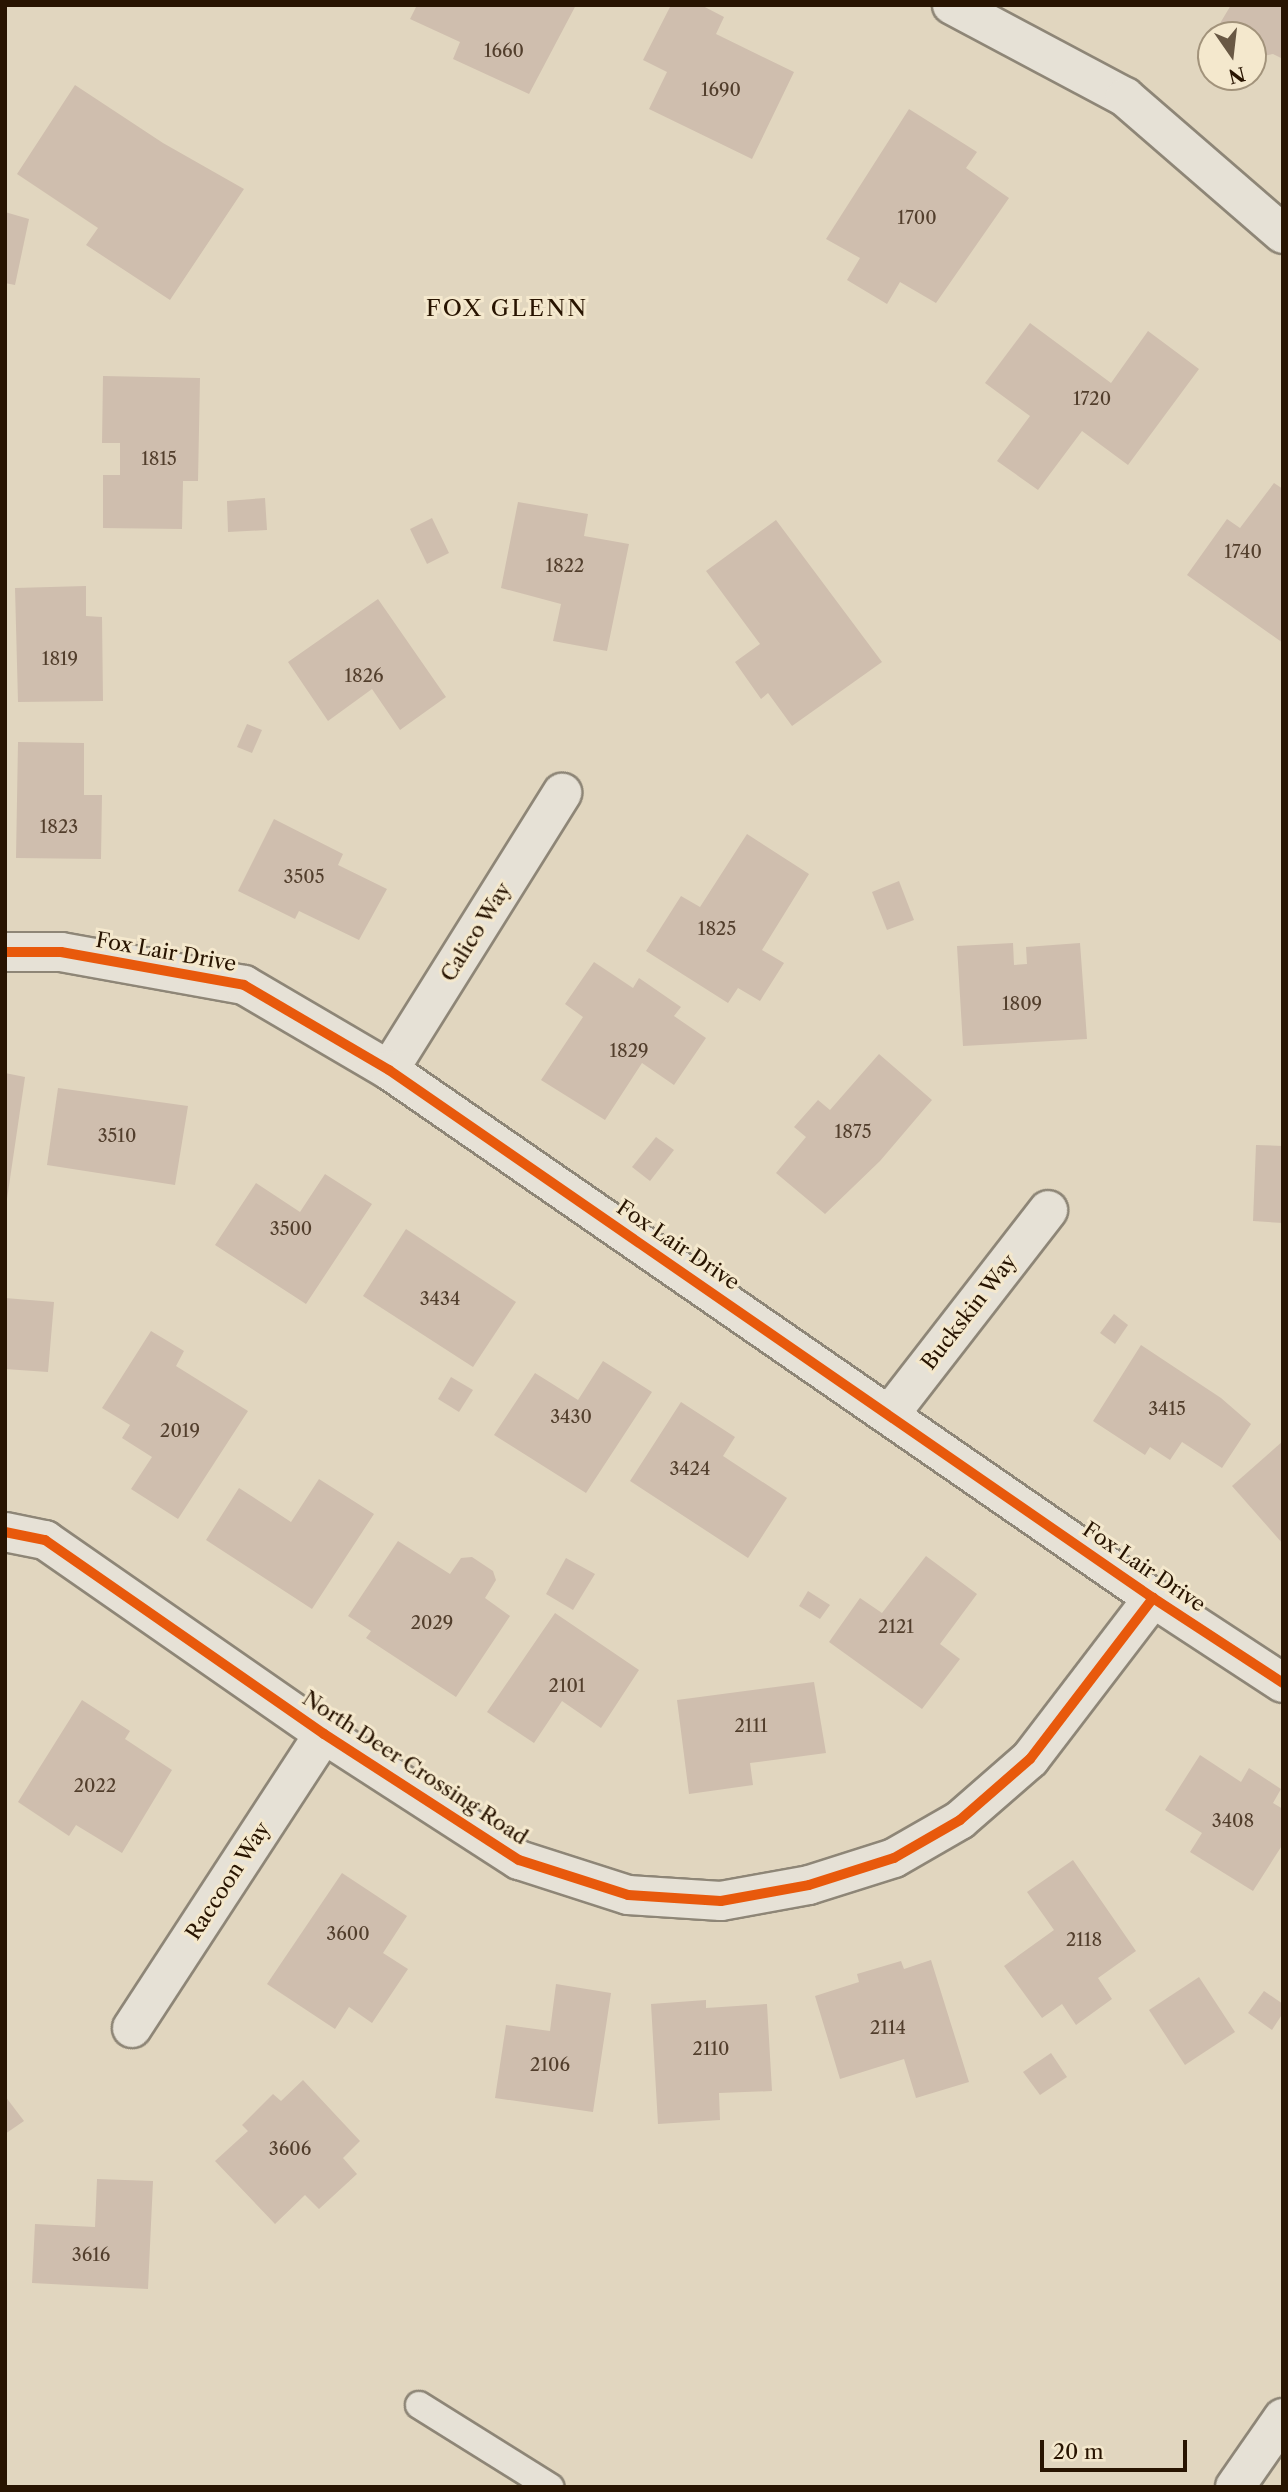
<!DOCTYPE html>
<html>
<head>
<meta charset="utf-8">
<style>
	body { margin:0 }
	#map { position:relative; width:1288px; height:2492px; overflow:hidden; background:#e1d6bf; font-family:"Libre Caslon Text",serif }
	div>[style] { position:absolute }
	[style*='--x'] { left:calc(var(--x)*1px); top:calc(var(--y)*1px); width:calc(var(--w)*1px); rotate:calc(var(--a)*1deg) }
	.building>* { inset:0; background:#cfbeae }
	.roads { filter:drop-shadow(2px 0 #8e8677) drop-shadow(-2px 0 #8e8677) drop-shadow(0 2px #8e8677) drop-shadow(0 -2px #8e8677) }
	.service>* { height:26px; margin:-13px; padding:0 13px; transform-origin:13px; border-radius:13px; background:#e6e1d6 }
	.minor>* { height:38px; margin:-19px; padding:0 19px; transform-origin:19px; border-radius:19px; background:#e6e1d6 }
	.tertiary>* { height:38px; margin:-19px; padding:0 19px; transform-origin:19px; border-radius:19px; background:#e6e1d6 }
	.cycleway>* { height:10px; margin:-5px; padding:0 5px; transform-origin:5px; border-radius:5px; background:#e8590c }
	span { translate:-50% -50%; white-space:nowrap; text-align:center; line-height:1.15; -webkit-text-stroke:6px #f4e8cd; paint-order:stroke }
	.number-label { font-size:18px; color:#523e2c }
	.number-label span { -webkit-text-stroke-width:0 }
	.street-label { font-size:21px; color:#281401 }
	.neighbourhood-label { font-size:23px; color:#281401; letter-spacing:2px }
	.frame { position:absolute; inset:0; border:7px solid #281401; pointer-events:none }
	.north { position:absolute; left:1197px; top:21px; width:70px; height:70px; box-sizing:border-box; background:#f4e8cd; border:2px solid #a2937b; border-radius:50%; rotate:166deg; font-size:19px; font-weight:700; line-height:28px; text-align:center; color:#281401 }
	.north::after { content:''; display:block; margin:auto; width:24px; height:32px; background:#695844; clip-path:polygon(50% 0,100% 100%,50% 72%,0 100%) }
	.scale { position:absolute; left:1040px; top:2440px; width:147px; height:32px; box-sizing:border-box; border:4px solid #281401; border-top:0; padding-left:9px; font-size:21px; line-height:24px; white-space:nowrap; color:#281401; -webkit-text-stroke:5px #f4e8cd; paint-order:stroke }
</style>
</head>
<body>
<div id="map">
	<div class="building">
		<div style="clip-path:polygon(417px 5px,576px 5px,529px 94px,453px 59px,460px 42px,410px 19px)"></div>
		<div style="clip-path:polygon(671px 5px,701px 5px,724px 17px,716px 34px,794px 72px,752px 159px,649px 109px,667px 72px,643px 60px)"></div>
		<div style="clip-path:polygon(1231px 5px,1283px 5px,1283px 59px,1273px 54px,1253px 58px,1253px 35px,1213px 35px)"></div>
		<div style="clip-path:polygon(75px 85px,163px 143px,244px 189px,170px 300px,86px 245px,98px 228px,17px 174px)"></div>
		<div style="clip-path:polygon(909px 109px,977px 152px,966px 168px,1009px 198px,936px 303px,900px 282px,887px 304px,847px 280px,860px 258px,826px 239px)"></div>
		<div style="clip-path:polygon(5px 212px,29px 219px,15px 285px,5px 283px)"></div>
		<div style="clip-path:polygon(1030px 323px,1111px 383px,1148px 331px,1199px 369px,1128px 465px,1082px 431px,1038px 490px,997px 461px,1030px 416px,985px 383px)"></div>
		<div style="clip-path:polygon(103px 376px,200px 378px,198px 481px,183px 481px,182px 529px,103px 528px,103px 475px,120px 475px,120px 443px,102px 443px)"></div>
		<div style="clip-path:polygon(1274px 483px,1283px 489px,1283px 643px,1187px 575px,1227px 519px,1240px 528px)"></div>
		<div style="clip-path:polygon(265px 498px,267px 530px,228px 532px,227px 501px)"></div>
		<div style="clip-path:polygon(518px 502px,588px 514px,584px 536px,629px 544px,607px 651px,553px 641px,561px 604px,501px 588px)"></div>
		<div style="clip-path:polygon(432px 518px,449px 553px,427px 564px,410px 529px)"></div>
		<div style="clip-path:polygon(776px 520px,882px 662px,792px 726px,768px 693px,761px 699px,735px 662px,760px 644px,706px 571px)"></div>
		<div style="clip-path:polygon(86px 586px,86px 616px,102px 617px,103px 701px,18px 702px,15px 588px)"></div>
		<div style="clip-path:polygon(378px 599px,446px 697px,400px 730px,372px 689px,328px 721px,288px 662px)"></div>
		<div style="clip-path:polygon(247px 724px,262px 730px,252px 753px,237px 747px)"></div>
		<div style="clip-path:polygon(18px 742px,84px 743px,84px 795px,102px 795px,101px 859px,16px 858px)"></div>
		<div style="clip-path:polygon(274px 819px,343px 854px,338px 865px,387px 889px,359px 940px,299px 911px,295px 919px,238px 891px)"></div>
		<div style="clip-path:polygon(747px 834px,809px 874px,762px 950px,784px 963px,760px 1001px,738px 988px,728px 1003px,646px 951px,681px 896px,700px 907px)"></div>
		<div style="clip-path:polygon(899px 881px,914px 920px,887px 930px,872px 892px)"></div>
		<div style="clip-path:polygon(1013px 943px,1014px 965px,1027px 964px,1026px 947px,1080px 943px,1087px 1039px,963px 1046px,957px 946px)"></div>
		<div style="clip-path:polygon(594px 962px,633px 988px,639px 978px,681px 1007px,674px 1016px,706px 1038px,674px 1085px,642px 1063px,605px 1120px,541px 1080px,583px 1017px,565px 1004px)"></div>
		<div style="clip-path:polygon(879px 1054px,932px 1100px,880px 1161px,825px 1214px,776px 1173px,806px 1137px,794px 1127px,818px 1100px,830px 1110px)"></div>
		<div style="clip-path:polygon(5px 1073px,25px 1077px,7px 1199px,5px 1199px)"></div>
		<div style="clip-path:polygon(58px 1088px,188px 1106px,175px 1185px,47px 1165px)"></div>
		<div style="clip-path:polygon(656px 1137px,674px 1150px,650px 1181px,632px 1167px)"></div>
		<div style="clip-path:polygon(1256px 1145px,1283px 1146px,1283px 1223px,1253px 1221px)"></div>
		<div style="clip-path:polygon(325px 1174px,372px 1204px,306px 1304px,215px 1245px,256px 1183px,300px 1212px)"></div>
		<div style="clip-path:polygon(406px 1229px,516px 1302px,473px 1367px,363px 1296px)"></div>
		<div style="clip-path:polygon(5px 1298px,54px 1302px,48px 1372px,5px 1369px)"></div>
		<div style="clip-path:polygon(1114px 1314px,1128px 1325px,1115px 1344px,1100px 1333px)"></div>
		<div style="clip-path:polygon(151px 1331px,184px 1351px,176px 1366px,248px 1411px,178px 1519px,131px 1489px,152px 1457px,122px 1438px,130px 1425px,102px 1408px)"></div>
		<div style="clip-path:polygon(1141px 1345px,1221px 1398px,1251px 1424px,1222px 1468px,1182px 1442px,1170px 1460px,1150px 1447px,1145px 1455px,1093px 1421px)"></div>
		<div style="clip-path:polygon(603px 1361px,652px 1392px,586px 1493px,494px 1435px,535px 1373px,578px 1400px)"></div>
		<div style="clip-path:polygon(451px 1377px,473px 1390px,459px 1412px,438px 1399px)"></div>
		<div style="clip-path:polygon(681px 1402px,735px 1437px,723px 1456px,787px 1498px,748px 1558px,630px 1481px)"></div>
		<div style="clip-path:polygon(1283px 1441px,1283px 1544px,1232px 1486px)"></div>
		<div style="clip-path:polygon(319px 1479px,374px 1514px,312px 1609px,206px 1540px,239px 1488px,291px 1522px)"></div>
		<div style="clip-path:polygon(398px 1541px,450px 1574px,461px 1558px,472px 1557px,493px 1571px,496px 1580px,485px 1598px,510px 1616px,456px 1697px,366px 1638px,371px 1631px,348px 1616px)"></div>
		<div style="clip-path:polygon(926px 1556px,977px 1594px,940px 1644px,960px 1659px,922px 1709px,829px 1642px,860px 1598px,882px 1613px)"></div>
		<div style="clip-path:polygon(566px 1558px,595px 1574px,573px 1610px,546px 1594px)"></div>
		<div style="clip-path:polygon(808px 1591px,830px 1605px,820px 1619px,799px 1606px)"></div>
		<div style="clip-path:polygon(555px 1613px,639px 1670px,601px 1728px,562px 1701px,534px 1743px,487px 1712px)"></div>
		<div style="clip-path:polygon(814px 1682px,826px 1753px,750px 1763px,753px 1785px,689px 1794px,677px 1700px)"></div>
		<div style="clip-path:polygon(82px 1700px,130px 1731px,125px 1739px,172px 1770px,122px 1853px,76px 1825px,69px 1836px,18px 1802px)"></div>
		<div style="clip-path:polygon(1200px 1755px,1241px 1782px,1249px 1768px,1281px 1789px,1273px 1803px,1283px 1809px,1283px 1844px,1253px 1891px,1190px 1852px,1202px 1833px,1165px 1810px)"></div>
		<div style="clip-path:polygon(1073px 1860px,1136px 1951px,1098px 1978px,1112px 1999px,1076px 2025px,1062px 2004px,1042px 2018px,1004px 1966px,1054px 1930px,1027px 1892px)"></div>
		<div style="clip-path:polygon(342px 1873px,407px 1916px,383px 1953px,408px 1969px,372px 2023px,349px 2007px,335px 2029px,267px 1984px)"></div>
		<div style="clip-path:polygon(931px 1960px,969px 2082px,916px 2098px,904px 2059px,840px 2079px,815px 1996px,859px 1982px,857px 1974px,901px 1961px,904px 1969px)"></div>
		<div style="clip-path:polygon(1199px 1977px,1235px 2032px,1185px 2065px,1149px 2010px)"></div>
		<div style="clip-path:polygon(556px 1984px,611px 1993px,593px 2112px,495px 2098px,506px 2025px,550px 2031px)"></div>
		<div style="clip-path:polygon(1264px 1991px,1283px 2004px,1283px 2013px,1272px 2030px,1248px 2013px)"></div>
		<div style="clip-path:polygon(706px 2000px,706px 2008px,767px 2004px,772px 2091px,719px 2093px,720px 2120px,658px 2124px,651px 2004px)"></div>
		<div style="clip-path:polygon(1051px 2053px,1067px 2077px,1040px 2095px,1023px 2072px)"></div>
		<div style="clip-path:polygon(303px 2080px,360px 2141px,343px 2158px,357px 2174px,319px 2209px,305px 2195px,275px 2224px,215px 2161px,248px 2131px,242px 2125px,273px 2094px,281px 2101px)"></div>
		<div style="clip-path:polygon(5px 2096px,24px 2121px,5px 2134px)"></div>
		<div style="clip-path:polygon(97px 2179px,153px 2181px,148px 2289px,32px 2283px,35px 2224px,95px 2227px)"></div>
	</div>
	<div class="roads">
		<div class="service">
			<div style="--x:419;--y:2405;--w:155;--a:32"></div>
		</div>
		<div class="minor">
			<div style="--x:952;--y:5;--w:196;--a:28"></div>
			<div style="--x:1125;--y:97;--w:209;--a:40.9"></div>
			<div style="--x:389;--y:1070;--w:327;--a:-58"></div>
			<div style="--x:890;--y:1414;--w:258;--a:-52.2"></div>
			<div style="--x:5;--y:1532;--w:41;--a:11.3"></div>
			<div style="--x:45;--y:1540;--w:340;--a:34.8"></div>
			<div style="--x:324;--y:1734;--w:232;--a:32.9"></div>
			<div style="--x:519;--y:1860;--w:114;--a:17.8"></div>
			<div style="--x:628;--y:1895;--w:93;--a:3.7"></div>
			<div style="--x:721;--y:1901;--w:89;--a:-10.3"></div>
			<div style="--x:809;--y:1885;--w:89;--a:-17.6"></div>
			<div style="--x:894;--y:1858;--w:76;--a:-29.9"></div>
			<div style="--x:960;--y:1820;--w:93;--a:-41.1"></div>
			<div style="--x:1030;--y:1759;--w:203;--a:-52.6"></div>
			<div style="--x:132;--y:2028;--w:351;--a:-56.9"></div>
		</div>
		<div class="tertiary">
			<div style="--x:5;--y:952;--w:56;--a:0"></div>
			<div style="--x:61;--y:952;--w:186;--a:10.2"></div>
			<div style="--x:244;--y:985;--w:168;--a:30.4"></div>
			<div style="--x:389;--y:1070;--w:929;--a:34.65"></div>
			<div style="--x:1153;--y:1598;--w:155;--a:33.2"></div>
			<div style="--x:1235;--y:2487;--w:84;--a:-55.2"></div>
		</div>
	</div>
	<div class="cycleway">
		<div style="--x:5;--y:952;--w:56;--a:0"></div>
		<div style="--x:61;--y:952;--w:186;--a:10.2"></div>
		<div style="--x:244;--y:985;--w:168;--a:30.4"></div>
		<div style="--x:389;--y:1070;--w:929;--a:34.65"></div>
		<div style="--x:1153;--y:1598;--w:155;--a:33.2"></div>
		<div style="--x:5;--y:1532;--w:41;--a:11.3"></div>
		<div style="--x:45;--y:1540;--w:340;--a:34.8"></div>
		<div style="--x:324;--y:1734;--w:232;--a:32.9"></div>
		<div style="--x:519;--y:1860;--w:114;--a:17.8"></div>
		<div style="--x:628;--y:1895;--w:93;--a:3.7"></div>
		<div style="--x:721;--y:1901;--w:89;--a:-10.3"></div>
		<div style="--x:809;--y:1885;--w:89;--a:-17.6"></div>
		<div style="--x:894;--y:1858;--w:76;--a:-29.9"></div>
		<div style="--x:960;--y:1820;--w:93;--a:-41.1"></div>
		<div style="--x:1030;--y:1759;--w:203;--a:-52.6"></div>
	</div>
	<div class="number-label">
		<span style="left:504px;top:51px">1660</span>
		<span style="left:721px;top:90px">1690</span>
		<span style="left:917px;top:218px">1700</span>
		<span style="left:1092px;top:399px">1720</span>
		<span style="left:159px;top:459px">1815</span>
		<span style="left:1243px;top:552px">1740</span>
		<span style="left:565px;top:566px">1822</span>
		<span style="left:60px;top:659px">1819</span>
		<span style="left:364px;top:676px">1826</span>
		<span style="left:59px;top:827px">1823</span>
		<span style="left:304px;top:877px">3505</span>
		<span style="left:717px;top:929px">1825</span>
		<span style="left:1022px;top:1004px">1809</span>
		<span style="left:629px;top:1051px">1829</span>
		<span style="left:853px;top:1132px">1875</span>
		<span style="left:117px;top:1136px">3510</span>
		<span style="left:291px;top:1229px">3500</span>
		<span style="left:440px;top:1299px">3434</span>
		<span style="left:1167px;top:1409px">3415</span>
		<span style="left:571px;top:1417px">3430</span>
		<span style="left:180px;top:1431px">2019</span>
		<span style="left:690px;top:1469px">3424</span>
		<span style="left:432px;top:1623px">2029</span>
		<span style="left:896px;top:1627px">2121</span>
		<span style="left:567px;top:1686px">2101</span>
		<span style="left:751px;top:1726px">2111</span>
		<span style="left:95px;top:1786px">2022</span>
		<span style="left:1233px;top:1821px">3408</span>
		<span style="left:348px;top:1934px">3600</span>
		<span style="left:1084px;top:1940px">2118</span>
		<span style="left:888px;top:2028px">2114</span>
		<span style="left:711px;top:2049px">2110</span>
		<span style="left:550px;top:2065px">2106</span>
		<span style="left:290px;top:2149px">3606</span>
		<span style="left:91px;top:2255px">3616</span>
	</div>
	<div class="street-label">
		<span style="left:476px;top:932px;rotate:-58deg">Calico Way</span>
		<span style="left:166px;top:952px;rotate:10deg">Fox Lair Drive</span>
		<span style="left:678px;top:1245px;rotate:34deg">Fox Lair Drive</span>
		<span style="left:969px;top:1312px;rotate:-52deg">Buckskin Way</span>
		<span style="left:1144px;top:1567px;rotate:34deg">Fox Lair Drive</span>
		<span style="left:415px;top:1768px;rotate:33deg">North Deer Crossing Road</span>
		<span style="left:228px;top:1881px;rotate:-57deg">Raccoon Way</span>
	</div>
	<div class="neighbourhood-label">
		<span style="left:507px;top:308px">FOX GLENN</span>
	</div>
	<div class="frame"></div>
	<div class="north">N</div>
	<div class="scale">20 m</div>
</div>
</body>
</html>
